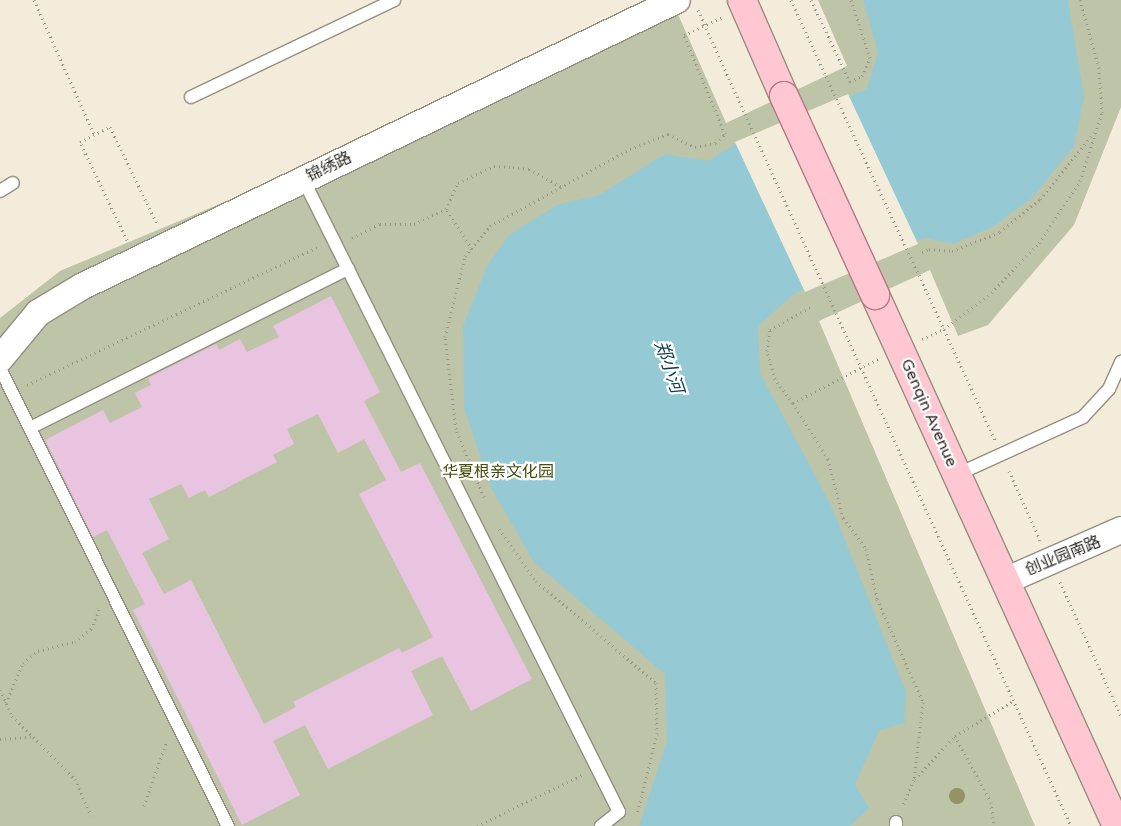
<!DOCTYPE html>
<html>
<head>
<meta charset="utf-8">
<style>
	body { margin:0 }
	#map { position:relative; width:1121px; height:826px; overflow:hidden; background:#f4ecda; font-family:"Varela Round","Noto Sans SC",sans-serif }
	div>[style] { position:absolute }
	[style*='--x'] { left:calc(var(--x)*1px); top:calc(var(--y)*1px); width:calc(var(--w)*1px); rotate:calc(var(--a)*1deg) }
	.green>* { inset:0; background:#bec4a8 }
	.water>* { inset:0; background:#95cad4 }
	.pier>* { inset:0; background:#f4ecda }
	.building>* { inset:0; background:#e9c4e1 }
	.path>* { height:3px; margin-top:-1.5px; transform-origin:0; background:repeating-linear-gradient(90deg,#9c968a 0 1px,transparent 0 5px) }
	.roads { filter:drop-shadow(1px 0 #968f7f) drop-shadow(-1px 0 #968f7f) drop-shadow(0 1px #968f7f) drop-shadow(0 -1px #968f7f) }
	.lane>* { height:12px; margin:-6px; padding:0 6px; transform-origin:6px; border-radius:6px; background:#fff }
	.street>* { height:26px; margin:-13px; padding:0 13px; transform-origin:13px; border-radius:13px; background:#fff }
	.primary>* { height:28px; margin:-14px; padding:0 14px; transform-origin:14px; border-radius:14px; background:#fec7d2 }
	.path-bridge>* { height:3px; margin-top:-1.5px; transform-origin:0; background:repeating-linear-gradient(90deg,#9c968a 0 1px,transparent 0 5px) }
	.bridges { filter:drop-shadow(1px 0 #b47882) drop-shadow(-1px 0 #b47882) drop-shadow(0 1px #b47882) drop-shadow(0 -1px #b47882) }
	.primary-bridge>* { height:28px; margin:-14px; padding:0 14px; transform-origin:14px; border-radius:14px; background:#fec7d2 }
	.trees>* { width:16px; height:16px; margin:-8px; border-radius:50%; background:#939466 }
	span { translate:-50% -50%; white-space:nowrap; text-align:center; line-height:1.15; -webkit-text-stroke:4.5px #fff; paint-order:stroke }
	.street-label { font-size:16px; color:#2d2a24 }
	.park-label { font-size:16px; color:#444c07 }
	.water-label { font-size:18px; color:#0f4048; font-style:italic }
</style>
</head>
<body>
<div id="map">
	<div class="green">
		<div style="clip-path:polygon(818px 0,1121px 0,1121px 107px,1074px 225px,988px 325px,958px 336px,930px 270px,819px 321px,1035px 826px,0 826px,0 318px,60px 271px,677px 12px,726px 123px,847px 66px)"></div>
	</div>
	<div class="water">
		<div style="clip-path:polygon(863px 0,1068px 0,1084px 97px,1074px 146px,1032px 198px,994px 226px,954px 244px,925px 238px,794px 294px,758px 326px,760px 373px,831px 505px,906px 692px,905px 722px,879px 731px,855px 784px,869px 808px,850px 826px,639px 826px,667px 741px,665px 674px,534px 562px,491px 488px,464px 408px,463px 326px,488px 264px,510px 234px,559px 204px,599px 195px,665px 154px,708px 161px,730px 147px,867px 89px,878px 52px)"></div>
	</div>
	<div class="pier">
		<div style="clip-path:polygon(848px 94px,918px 244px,805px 292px,735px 142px)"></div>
	</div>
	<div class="building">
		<div style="clip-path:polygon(evenodd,331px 296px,380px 392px,364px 401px,401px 472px,420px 463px,532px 679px,471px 711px,442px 656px,411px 671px,433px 715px,328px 769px,305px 725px,273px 741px,300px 795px,242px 825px,133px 610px,145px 604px,107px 530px,93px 537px,45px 440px,103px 410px,110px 423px,142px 407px,135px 393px,151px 385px,148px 378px,216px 344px,219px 350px,240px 339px,247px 352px,279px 337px,273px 326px,331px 296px,318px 414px,338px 453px,364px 439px,386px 480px,359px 494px,433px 637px,402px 653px,399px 648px,293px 702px,296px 707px,264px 724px,191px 580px,164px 594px,142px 553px,169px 539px,149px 499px,181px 484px,189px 498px,205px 490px,209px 497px,277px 462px,273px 455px,294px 444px,287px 429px,318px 414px)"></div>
	</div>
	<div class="path">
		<div style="--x:34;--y:0;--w:147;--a:65.9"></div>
		<div style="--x:791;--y:0;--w:84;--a:65.3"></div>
		<div style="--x:811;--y:0;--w:91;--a:64.6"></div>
		<div style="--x:850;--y:82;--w:13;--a:-27"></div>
		<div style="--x:862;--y:76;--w:20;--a:-66"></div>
		<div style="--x:870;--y:58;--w:61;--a:-108.1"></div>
		<div style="--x:698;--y:10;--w:114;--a:65.7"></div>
		<div style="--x:352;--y:238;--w:31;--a:-27"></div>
		<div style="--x:380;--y:224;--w:34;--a:0"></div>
		<div style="--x:414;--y:224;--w:35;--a:-25"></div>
		<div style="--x:127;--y:240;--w:109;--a:-115.6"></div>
		<div style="--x:80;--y:142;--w:34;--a:-27"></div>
		<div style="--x:110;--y:127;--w:108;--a:64.1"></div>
		<div style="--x:472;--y:249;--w:48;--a:-123"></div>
		<div style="--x:446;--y:209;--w:29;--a:-65"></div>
		<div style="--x:458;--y:183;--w:40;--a:-25"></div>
		<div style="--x:494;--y:166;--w:19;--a:3"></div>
		<div style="--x:513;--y:167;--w:16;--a:7"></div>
		<div style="--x:529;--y:169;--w:39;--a:29"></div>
		<div style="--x:922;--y:252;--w:8;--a:-23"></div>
		<div style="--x:929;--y:249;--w:23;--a:5"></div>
		<div style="--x:952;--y:251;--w:52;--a:-21.6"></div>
		<div style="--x:1000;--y:232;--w:52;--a:-39.5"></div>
		<div style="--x:1040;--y:199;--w:87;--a:-50.6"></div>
		<div style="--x:919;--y:275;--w:182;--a:65.3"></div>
		<div style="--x:836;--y:313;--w:564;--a:65.39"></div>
		<div style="--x:922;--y:339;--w:24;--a:-24"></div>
		<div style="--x:944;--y:329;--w:55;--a:-36.9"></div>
		<div style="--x:988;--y:296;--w:74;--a:-46.1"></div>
		<div style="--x:1039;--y:243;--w:74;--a:-56.5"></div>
		<div style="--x:1080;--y:181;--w:71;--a:-72.1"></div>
		<div style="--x:1102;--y:113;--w:45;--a:-93.8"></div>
		<div style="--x:1099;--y:68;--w:71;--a:-105.6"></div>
		<div style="--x:878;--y:359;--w:96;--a:152.6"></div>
		<div style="--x:793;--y:403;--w:66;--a:58"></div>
		<div style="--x:828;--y:459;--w:61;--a:75.7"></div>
		<div style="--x:843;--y:518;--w:39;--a:53"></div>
		<div style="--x:866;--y:549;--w:51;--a:77.6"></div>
		<div style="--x:877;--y:599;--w:113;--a:65.9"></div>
		<div style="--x:923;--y:702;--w:79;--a:96.6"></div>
		<div style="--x:914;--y:780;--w:30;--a:114"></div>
		<div style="--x:27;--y:385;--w:322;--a:-25.4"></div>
		<div style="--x:793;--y:403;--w:30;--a:-127"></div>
		<div style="--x:775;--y:379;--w:29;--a:-106"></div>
		<div style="--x:767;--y:351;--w:21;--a:-82"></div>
		<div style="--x:770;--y:330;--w:48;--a:-29.7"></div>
		<div style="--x:1009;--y:471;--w:76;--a:65.8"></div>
		<div style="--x:484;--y:497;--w:74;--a:-112.4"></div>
		<div style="--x:456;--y:429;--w:93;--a:-96.8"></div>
		<div style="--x:445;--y:337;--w:83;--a:-76.1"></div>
		<div style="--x:465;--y:256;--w:39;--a:-50"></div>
		<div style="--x:490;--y:226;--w:160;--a:-28.8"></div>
		<div style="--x:630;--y:149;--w:41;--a:-21.5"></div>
		<div style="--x:668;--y:134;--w:30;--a:26"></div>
		<div style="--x:695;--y:147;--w:21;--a:-11"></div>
		<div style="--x:716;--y:143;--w:13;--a:-45"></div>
		<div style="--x:725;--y:134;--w:107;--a:-112.5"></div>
		<div style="--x:684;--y:35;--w:43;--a:-24.8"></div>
		<div style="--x:499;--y:529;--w:64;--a:54.6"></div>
		<div style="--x:536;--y:581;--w:157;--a:40.4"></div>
		<div style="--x:656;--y:683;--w:50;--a:88.9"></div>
		<div style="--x:657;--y:733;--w:84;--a:103.7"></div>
		<div style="--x:1060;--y:582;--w:147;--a:65.5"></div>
		<div style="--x:0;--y:690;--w:29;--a:65"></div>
		<div style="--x:12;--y:716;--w:89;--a:45"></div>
		<div style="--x:75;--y:779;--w:40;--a:66.6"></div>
		<div style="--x:6;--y:703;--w:43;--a:-67"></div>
		<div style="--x:23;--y:663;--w:19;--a:-39"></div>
		<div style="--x:38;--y:651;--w:38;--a:-14"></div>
		<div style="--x:75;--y:642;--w:21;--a:-39"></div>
		<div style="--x:91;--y:629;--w:23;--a:-67"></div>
		<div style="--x:955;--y:736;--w:75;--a:61.4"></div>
		<div style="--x:991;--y:802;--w:24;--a:83"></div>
		<div style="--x:0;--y:739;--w:31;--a:-4"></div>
		<div style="--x:915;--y:779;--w:59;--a:-47.1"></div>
		<div style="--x:955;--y:736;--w:68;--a:-31.1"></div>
		<div style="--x:144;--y:806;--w:67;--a:-70.8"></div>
		<div style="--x:477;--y:826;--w:117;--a:-25.9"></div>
	</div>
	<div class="roads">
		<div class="lane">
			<div style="--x:191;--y:97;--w:225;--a:-25.5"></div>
			<div style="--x:303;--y:179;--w:707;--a:63.47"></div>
			<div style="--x:619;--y:812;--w:23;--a:142"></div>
			<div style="--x:0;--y:191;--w:15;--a:-32"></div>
			<div style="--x:0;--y:368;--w:512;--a:63.54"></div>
			<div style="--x:30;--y:428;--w:356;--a:-26.6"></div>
			<div style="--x:956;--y:475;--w:140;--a:-24.5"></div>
			<div style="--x:1083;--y:417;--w:38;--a:-47"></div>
			<div style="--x:1109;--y:389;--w:30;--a:-66"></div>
			<div style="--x:896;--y:826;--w:4;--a:-90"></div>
		</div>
		<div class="street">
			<div style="--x:0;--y:359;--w:60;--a:-50.4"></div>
			<div style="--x:38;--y:313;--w:52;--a:-31"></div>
			<div style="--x:83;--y:286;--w:659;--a:-25.71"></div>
			<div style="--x:1005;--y:581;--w:127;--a:-23.7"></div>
		</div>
		<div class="primary">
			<div style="--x:742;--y:0;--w:105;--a:66.4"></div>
			<div style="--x:875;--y:295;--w:584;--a:65.5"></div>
		</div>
	</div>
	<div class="path-bridge">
		<div style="--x:826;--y:76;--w:220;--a:65"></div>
		<div style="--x:745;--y:114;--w:219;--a:65.4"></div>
	</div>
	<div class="bridges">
		<div class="primary-bridge">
			<div style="--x:784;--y:96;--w:219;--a:65.4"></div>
		</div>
	</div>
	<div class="trees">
		<div style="left:957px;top:796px"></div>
	</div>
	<div class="street-label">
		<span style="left:329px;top:167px;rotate:-26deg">锦绣路</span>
		<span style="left:929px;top:413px;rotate:66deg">Genqin Avenue</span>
		<span style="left:1063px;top:556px;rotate:-22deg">创业园南路</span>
	</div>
	<div class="park-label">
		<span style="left:498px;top:472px">华夏根亲文化园</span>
	</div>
	<div class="water-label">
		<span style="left:669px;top:367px;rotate:71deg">郑小河</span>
	</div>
</div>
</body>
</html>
